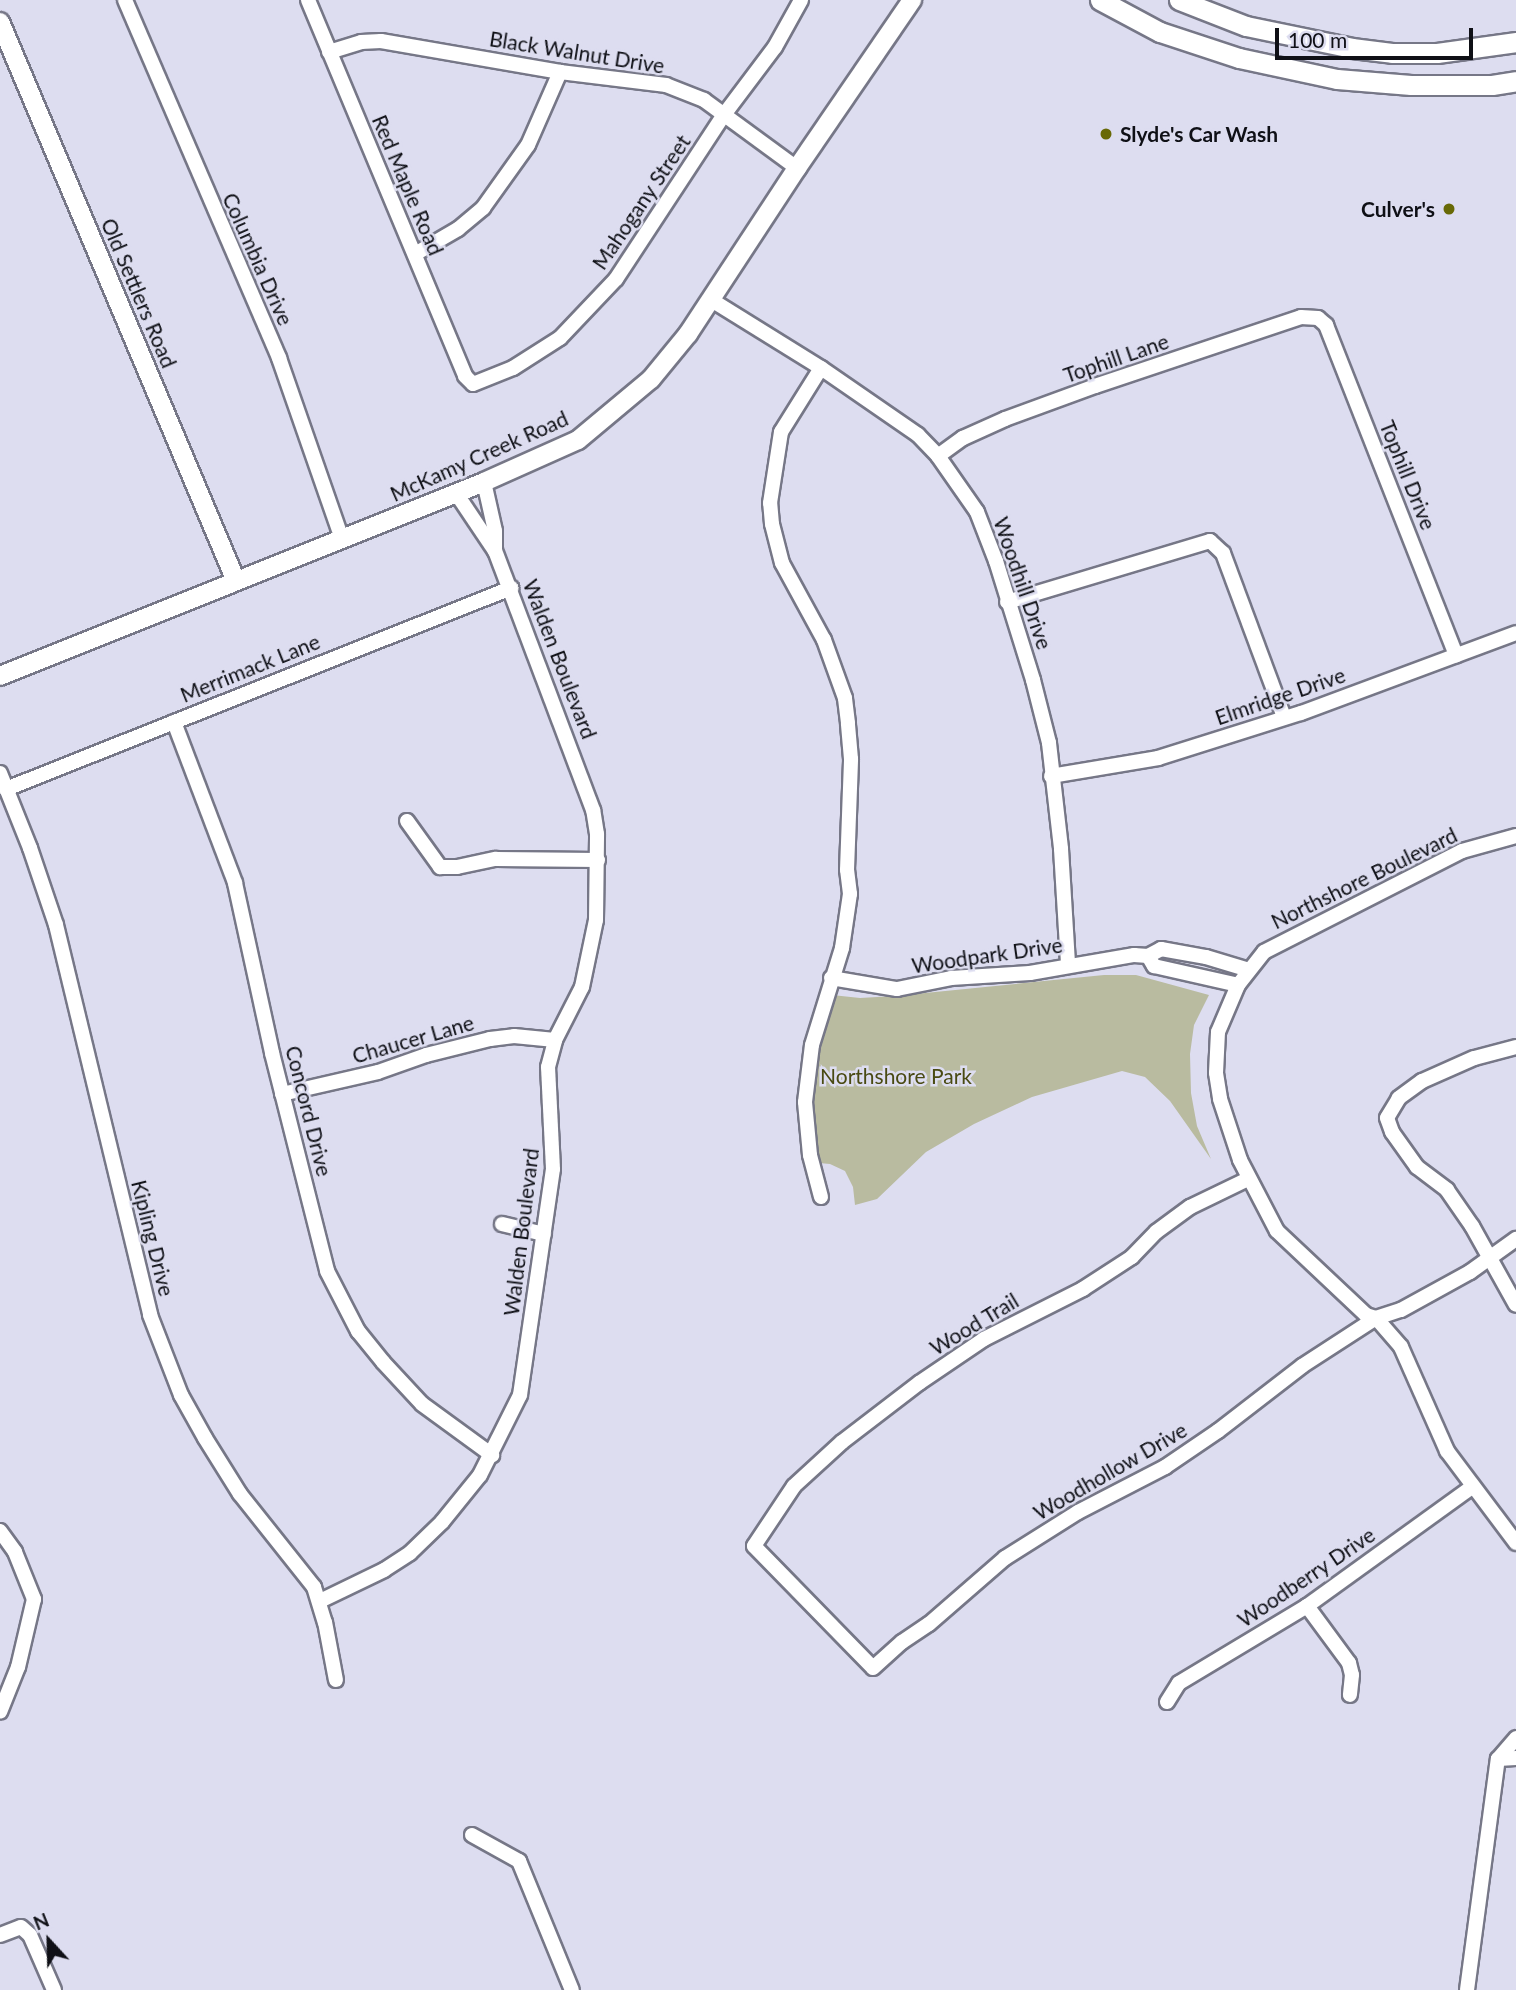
<!DOCTYPE html>
<html>
<head>
<meta charset="utf-8">
<style>
	body { margin:0 }
	#map { position:relative; width:1516px; height:1990px; overflow:hidden; background:#ddddf0; font-family:Lato,sans-serif }
	div>[style] { position:absolute }
	[style*='--x'] { left:calc(var(--x)*1px); top:calc(var(--y)*1px); width:calc(var(--w)*1px); rotate:calc(var(--a)*1deg) }
	.green>* { inset:0; background:#b9bba0 }
	.roads { filter:drop-shadow(2px 0 #767787) drop-shadow(-2px 0 #767787) drop-shadow(0 2px #767787) drop-shadow(0 -2px #767787) }
	.minor>* { height:14px; margin:-7px; padding:0 7px; transform-origin:7px; border-radius:7px; background:#fff }
	.tertiary>* { height:18px; margin:-9px; padding:0 9px; transform-origin:9px; border-radius:9px; background:#fff }
	.secondary>* { height:19px; margin:-9.5px; padding:0 9.5px; transform-origin:9.5px; border-radius:9.5px; background:#fff }
	.dots>* { width:19px; height:19px; translate:-50% -50%; box-sizing:border-box; border:4px solid #ddddf0; border-radius:50% }
	span { translate:-50% -50%; white-space:nowrap; text-align:center; line-height:1.15; -webkit-text-stroke:5px #ddddf0; paint-order:stroke }
	.street-label { font-size:21px; color:#0f1016 }
	.poi-label { font-size:21px; color:#0f1016; font-weight:700 }
	.left { translate:0 -50%; text-align:left }
	.right { translate:-100% -50%; text-align:right }
	.park-label { font-size:21px; color:#494a12 }
	.north { position:absolute; left:14px; top:1906px; width:70px; height:70px; -webkit-text-stroke:5px #ddddf0; paint-order:stroke; rotate:338deg; font-size:19px; font-weight:700; line-height:28px; text-align:center; color:#0f1016 }
	.north::after { content:''; display:block; margin:auto; width:24px; height:32px; background:#0f1016; clip-path:polygon(50% 0,100% 100%,50% 72%,0 100%) }
	.scale { position:absolute; left:1275px; top:28px; width:198px; height:32px; box-sizing:border-box; border:4px solid #0f1016; border-top:0; padding-left:9px; font-size:21px; line-height:24px; white-space:nowrap; color:#0f1016; -webkit-text-stroke:5px #ddddf0; paint-order:stroke }
</style>
</head>
<body>
<div id="map">
	<div class="green">
		<div style="clip-path:polygon(1104px 975px,1136px 975px,1209px 995px,1194px 1025px,1190px 1054px,1191px 1093px,1197px 1126px,1211px 1159px,1170px 1101px,1145px 1077px,1122px 1071px,1032px 1097px,974px 1124px,926px 1152px,877px 1199px,855px 1205px,853px 1187px,845px 1171px,830px 1164px,819px 1163px,811px 1095px,816px 1049px,832px 995px,860px 998px,895px 996px)"></div>
	</div>
	<div class="roads">
		<div class="minor">
			<div style="--x:125;--y:0;--w:390;--a:66.7"></div>
			<div style="--x:279;--y:358;--w:192;--a:70.8"></div>
			<div style="--x:308;--y:0;--w:407;--a:67.3"></div>
			<div style="--x:465;--y:376;--w:11;--a:45"></div>
			<div style="--x:473;--y:384;--w:43;--a:-21.8"></div>
			<div style="--x:513;--y:368;--w:56;--a:-32.6"></div>
			<div style="--x:560;--y:338;--w:81;--a:-46.5"></div>
			<div style="--x:616;--y:279;--w:195;--a:-56.7"></div>
			<div style="--x:723;--y:116;--w:86;--a:-53"></div>
			<div style="--x:775;--y:47;--w:54;--a:-61"></div>
			<div style="--x:329;--y:52;--w:34;--a:-17"></div>
			<div style="--x:361;--y:42;--w:20;--a:-3"></div>
			<div style="--x:381;--y:41;--w:182;--a:9.8"></div>
			<div style="--x:560;--y:72;--w:107;--a:7"></div>
			<div style="--x:666;--y:85;--w:41;--a:21.5"></div>
			<div style="--x:704;--y:100;--w:115;--a:36.2"></div>
			<div style="--x:415;--y:254;--w:50;--a:-30.2"></div>
			<div style="--x:458;--y:229;--w:33;--a:-40"></div>
			<div style="--x:483;--y:208;--w:77;--a:-54.5"></div>
			<div style="--x:528;--y:145;--w:80;--a:-66.3"></div>
			<div style="--x:713;--y:301;--w:127;--a:31.8"></div>
			<div style="--x:821;--y:368;--w:118;--a:34.6"></div>
			<div style="--x:918;--y:435;--w:29;--a:46"></div>
			<div style="--x:938;--y:456;--w:68;--a:55.1"></div>
			<div style="--x:977;--y:512;--w:53;--a:68.8"></div>
			<div style="--x:996;--y:561;--w:125;--a:72.7"></div>
			<div style="--x:1033;--y:680;--w:65;--a:75.7"></div>
			<div style="--x:1049;--y:743;--w:107;--a:83.5"></div>
			<div style="--x:1061;--y:849;--w:116;--a:86.5"></div>
			<div style="--x:938;--y:456;--w:31;--a:-36"></div>
			<div style="--x:963;--y:438;--w:46;--a:-24.3"></div>
			<div style="--x:1005;--y:419;--w:96;--a:-20.1"></div>
			<div style="--x:1095;--y:386;--w:217;--a:-18.5"></div>
			<div style="--x:1301;--y:317;--w:17;--a:3"></div>
			<div style="--x:1318;--y:318;--w:11;--a:41"></div>
			<div style="--x:1326;--y:325;--w:355;--a:68.5"></div>
			<div style="--x:484;--y:482;--w:50;--a:77.3"></div>
			<div style="--x:495;--y:531;--w:20;--a:90"></div>
			<div style="--x:1007;--y:602;--w:212;--a:-16.7"></div>
			<div style="--x:1210;--y:541;--w:18;--a:43"></div>
			<div style="--x:1223;--y:553;--w:175;--a:69.6"></div>
			<div style="--x:174;--y:722;--w:172;--a:69.2"></div>
			<div style="--x:235;--y:883;--w:174;--a:77.7"></div>
			<div style="--x:272;--y:1053;--w:225;--a:75.8"></div>
			<div style="--x:327;--y:1271;--w:68;--a:62.7"></div>
			<div style="--x:358;--y:1331;--w:40;--a:51"></div>
			<div style="--x:383;--y:1362;--w:57;--a:47.1"></div>
			<div style="--x:422;--y:1404;--w:87;--a:36.1"></div>
			<div style="--x:0;--y:773;--w:81;--a:68.2"></div>
			<div style="--x:30;--y:848;--w:81;--a:71.3"></div>
			<div style="--x:56;--y:925;--w:401;--a:76.4"></div>
			<div style="--x:150;--y:1315;--w:86;--a:68.8"></div>
			<div style="--x:181;--y:1395;--w:49;--a:60.8"></div>
			<div style="--x:205;--y:1438;--w:66;--a:58"></div>
			<div style="--x:240;--y:1494;--w:119;--a:51.5"></div>
			<div style="--x:314;--y:1587;--w:37;--a:73"></div>
			<div style="--x:325;--y:1622;--w:59;--a:79.3"></div>
			<div style="--x:1051;--y:776;--w:109;--a:-9.5"></div>
			<div style="--x:1158;--y:758;--w:150;--a:-17.5"></div>
			<div style="--x:1301;--y:713;--w:229;--a:-20.4"></div>
			<div style="--x:6;--y:789;--w:544;--a:-21.7"></div>
			<div style="--x:407;--y:821;--w:57;--a:54.3"></div>
			<div style="--x:440;--y:867;--w:17;--a:0"></div>
			<div style="--x:457;--y:867;--w:40;--a:-12"></div>
			<div style="--x:496;--y:859;--w:102;--a:0.6"></div>
			<div style="--x:1516;--y:836;--w:56;--a:164.5"></div>
			<div style="--x:1462;--y:851;--w:222;--a:153"></div>
			<div style="--x:1264;--y:952;--w:42;--a:128.2"></div>
			<div style="--x:1238;--y:985;--w:51;--a:113.1"></div>
			<div style="--x:1218;--y:1032;--w:41;--a:92.8"></div>
			<div style="--x:1216;--y:1073;--w:26;--a:81"></div>
			<div style="--x:1220;--y:1099;--w:64;--a:71.8"></div>
			<div style="--x:1240;--y:1160;--w:80;--a:62.5"></div>
			<div style="--x:1277;--y:1231;--w:122;--a:43.3"></div>
			<div style="--x:1366;--y:1315;--w:10;--a:17"></div>
			<div style="--x:1376;--y:1318;--w:38;--a:49"></div>
			<div style="--x:1401;--y:1347;--w:114;--a:66.1"></div>
			<div style="--x:1447;--y:1451;--w:115;--a:53.1"></div>
			<div style="--x:1148;--y:956;--w:12;--a:59"></div>
			<div style="--x:1154;--y:966;--w:86;--a:12.7"></div>
			<div style="--x:831;--y:978;--w:67;--a:9.5"></div>
			<div style="--x:897;--y:989;--w:55;--a:-11.5"></div>
			<div style="--x:951;--y:978;--w:79;--a:-3.6"></div>
			<div style="--x:1030;--y:973;--w:106;--a:-9.8"></div>
			<div style="--x:1134;--y:955;--w:14;--a:4"></div>
			<div style="--x:1148;--y:956;--w:15;--a:-28"></div>
			<div style="--x:1161;--y:949;--w:46;--a:10.1"></div>
			<div style="--x:1206;--y:957;--w:45;--a:16.8"></div>
			<div style="--x:1516;--y:1047;--w:43;--a:165.3"></div>
			<div style="--x:1474;--y:1058;--w:57;--a:156.1"></div>
			<div style="--x:1422;--y:1081;--w:29;--a:144"></div>
			<div style="--x:1399;--y:1098;--w:23;--a:121"></div>
			<div style="--x:1387;--y:1118;--w:15;--a:70"></div>
			<div style="--x:1392;--y:1132;--w:43;--a:54.5"></div>
			<div style="--x:1417;--y:1167;--w:38;--a:37"></div>
			<div style="--x:1447;--y:1190;--w:44;--a:55.2"></div>
			<div style="--x:1472;--y:1226;--w:90;--a:60.9"></div>
			<div style="--x:282;--y:1094;--w:98;--a:-12.9"></div>
			<div style="--x:378;--y:1072;--w:51;--a:-19.5"></div>
			<div style="--x:426;--y:1055;--w:66;--a:-14"></div>
			<div style="--x:490;--y:1039;--w:24;--a:-7"></div>
			<div style="--x:514;--y:1036;--w:41;--a:5.6"></div>
			<div style="--x:1248;--y:1179;--w:64;--a:154.2"></div>
			<div style="--x:1190;--y:1207;--w:42;--a:143.7"></div>
			<div style="--x:1156;--y:1232;--w:35;--a:134"></div>
			<div style="--x:1132;--y:1257;--w:59;--a:146.9"></div>
			<div style="--x:1083;--y:1289;--w:111;--a:153.2"></div>
			<div style="--x:984;--y:1339;--w:78;--a:145.9"></div>
			<div style="--x:919;--y:1383;--w:97;--a:142.5"></div>
			<div style="--x:842;--y:1442;--w:65;--a:137.5"></div>
			<div style="--x:794;--y:1486;--w:72;--a:123.7"></div>
			<div style="--x:754;--y:1546;--w:170;--a:45.7"></div>
			<div style="--x:873;--y:1668;--w:39;--a:-42"></div>
			<div style="--x:902;--y:1642;--w:32;--a:-34"></div>
			<div style="--x:929;--y:1624;--w:101;--a:-41"></div>
			<div style="--x:1005;--y:1558;--w:86;--a:-32.2"></div>
			<div style="--x:1078;--y:1512;--w:98;--a:-27.3"></div>
			<div style="--x:1165;--y:1467;--w:64;--a:-34.2"></div>
			<div style="--x:1218;--y:1431;--w:106;--a:-37.7"></div>
			<div style="--x:1302;--y:1366;--w:88;--a:-33"></div>
			<div style="--x:1376;--y:1318;--w:26;--a:-18"></div>
			<div style="--x:1401;--y:1310;--w:79;--a:-28.8"></div>
			<div style="--x:1470;--y:1272;--w:57;--a:-35.7"></div>
			<div style="--x:821;--y:1197;--w:43;--a:-104.7"></div>
			<div style="--x:810;--y:1155;--w:53;--a:-95.4"></div>
			<div style="--x:805;--y:1102;--w:57;--a:-83"></div>
			<div style="--x:812;--y:1045;--w:102;--a:-72.8"></div>
			<div style="--x:842;--y:948;--w:55;--a:-81.6"></div>
			<div style="--x:850;--y:894;--w:24;--a:-97"></div>
			<div style="--x:847;--y:870;--w:111;--a:-87.9"></div>
			<div style="--x:851;--y:759;--w:36;--a:-95"></div>
			<div style="--x:848;--y:723;--w:25;--a:-97"></div>
			<div style="--x:845;--y:698;--w:62;--a:-109.9"></div>
			<div style="--x:824;--y:640;--w:88;--a:-118.6"></div>
			<div style="--x:782;--y:563;--w:40;--a:-104.4"></div>
			<div style="--x:772;--y:524;--w:21;--a:-95"></div>
			<div style="--x:770;--y:503;--w:72;--a:-81.2"></div>
			<div style="--x:781;--y:432;--w:75;--a:-58"></div>
			<div style="--x:502;--y:1224;--w:43;--a:13.4"></div>
			<div style="--x:0;--y:1531;--w:26;--a:54"></div>
			<div style="--x:15;--y:1552;--w:51;--a:68"></div>
			<div style="--x:34;--y:1599;--w:70;--a:103.2"></div>
			<div style="--x:18;--y:1667;--w:48;--a:111.8"></div>
			<div style="--x:320;--y:1601;--w:71;--a:-25.8"></div>
			<div style="--x:384;--y:1570;--w:31;--a:-33"></div>
			<div style="--x:410;--y:1553;--w:45;--a:-44.1"></div>
			<div style="--x:442;--y:1522;--w:60;--a:-51"></div>
			<div style="--x:480;--y:1475;--w:89;--a:-63.4"></div>
			<div style="--x:520;--y:1395;--w:228;--a:-81.7"></div>
			<div style="--x:553;--y:1169;--w:102;--a:-92.8"></div>
			<div style="--x:548;--y:1067;--w:28;--a:-75"></div>
			<div style="--x:555;--y:1040;--w:59;--a:-63"></div>
			<div style="--x:582;--y:987;--w:68;--a:-78.2"></div>
			<div style="--x:596;--y:920;--w:86;--a:-89.3"></div>
			<div style="--x:597;--y:834;--w:24;--a:-99"></div>
			<div style="--x:593;--y:810;--w:277;--a:-110.7"></div>
			<div style="--x:495;--y:551;--w:70;--a:-123.9"></div>
			<div style="--x:1307;--y:1606;--w:71;--a:53.6"></div>
			<div style="--x:1349;--y:1663;--w:12;--a:76"></div>
			<div style="--x:1352;--y:1675;--w:20;--a:96"></div>
			<div style="--x:1167;--y:1702;--w:22;--a:-58"></div>
			<div style="--x:1179;--y:1683;--w:149;--a:-31"></div>
			<div style="--x:1307;--y:1606;--w:203;--a:-35.8"></div>
			<div style="--x:1498;--y:1759;--w:18;--a:-3"></div>
			<div style="--x:472;--y:1835;--w:54;--a:29"></div>
			<div style="--x:519;--y:1861;--w:139;--a:67.7"></div>
			<div style="--x:0;--y:1935;--w:22;--a:-21"></div>
			<div style="--x:21;--y:1927;--w:12;--a:42"></div>
			<div style="--x:30;--y:1935;--w:60;--a:66.4"></div>
			<div style="--x:1467;--y:1990;--w:233;--a:-82.4"></div>
			<div style="--x:1498;--y:1759;--w:28;--a:-49"></div>
		</div>
		<div class="tertiary">
			<div style="--x:0;--y:22;--w:607;--a:67.11"></div>
			<div style="--x:0;--y:676;--w:521;--a:-21.84"></div>
			<div style="--x:484;--y:482;--w:103;--a:-24.1"></div>
			<div style="--x:578;--y:440;--w:95;--a:-39.9"></div>
			<div style="--x:651;--y:379;--w:58;--a:-50.6"></div>
			<div style="--x:688;--y:334;--w:199;--a:-56.7"></div>
			<div style="--x:797;--y:168;--w:204;--a:-55.6"></div>
		</div>
		<div class="secondary">
			<div style="--x:1100;--y:0;--w:68;--a:28.1"></div>
			<div style="--x:1160;--y:32;--w:83;--a:18.2"></div>
			<div style="--x:1239;--y:58;--w:100;--a:12.1"></div>
			<div style="--x:1337;--y:79;--w:74;--a:4.6"></div>
			<div style="--x:1411;--y:85;--w:81;--a:0"></div>
			<div style="--x:1492;--y:85;--w:24;--a:-9"></div>
			<div style="--x:1179;--y:0;--w:72;--a:21.2"></div>
			<div style="--x:1246;--y:26;--w:108;--a:11.7"></div>
			<div style="--x:1352;--y:48;--w:40;--a:7.1"></div>
			<div style="--x:1392;--y:53;--w:45;--a:0"></div>
			<div style="--x:1437;--y:53;--w:80;--a:-7.9"></div>
		</div>
	</div>
	<div class="dots">
		<div style="left:1106px;top:134px;background:#686906"></div>
		<div style="left:1449px;top:209px;background:#686906"></div>
	</div>
	<div class="street-label">
		<span style="left:577px;top:52px;rotate:9deg">Black Walnut Drive</span>
		<span style="left:408px;top:185px;rotate:67deg">Red Maple Road</span>
		<span style="left:641px;top:202px;rotate:-56deg">Mahogany Street</span>
		<span style="left:258px;top:259px;rotate:66deg">Columbia Drive</span>
		<span style="left:139px;top:293px;rotate:67deg">Old Settlers Road</span>
		<span style="left:1116px;top:358px;rotate:-19deg">Tophill Lane</span>
		<span style="left:479px;top:456px;rotate:-24deg">McKamy Creek Road</span>
		<span style="left:1408px;top:475px;rotate:68deg">Tophill Drive</span>
		<span style="left:1023px;top:583px;rotate:71deg">Woodhill Drive</span>
		<span style="left:560px;top:659px;rotate:69deg">Walden Boulevard</span>
		<span style="left:250px;top:668px;rotate:-22deg">Merrimack Lane</span>
		<span style="left:1280px;top:696px;rotate:-19deg">Elmridge Drive</span>
		<span style="left:1364px;top:878px;rotate:-26deg">Northshore Boulevard</span>
		<span style="left:987px;top:955px;rotate:-8deg">Woodpark Drive</span>
		<span style="left:413px;top:1039px;rotate:-16deg">Chaucer Lane</span>
		<span style="left:309px;top:1111px;rotate:76deg">Concord Drive</span>
		<span style="left:521px;top:1232px;rotate:-83deg">Walden Boulevard</span>
		<span style="left:153px;top:1238px;rotate:76deg">Kipling Drive</span>
		<span style="left:974px;top:1324px;rotate:-31deg">Wood Trail</span>
		<span style="left:1110px;top:1471px;rotate:-30deg">Woodhollow Drive</span>
		<span style="left:1306px;top:1577px;rotate:-34deg">Woodberry Drive</span>
	</div>
	<div class="poi-label">
		<span class="left" style="left:1120px;top:134px">Slyde's Car Wash</span>
		<span class="right" style="left:1435px;top:209px">Culver's</span>
	</div>
	<div class="park-label">
		<span style="left:896px;top:1076px">Northshore Park</span>
	</div>
	<div class="north">N</div>
	<div class="scale">100 m</div>
</div>
</body>
</html>
